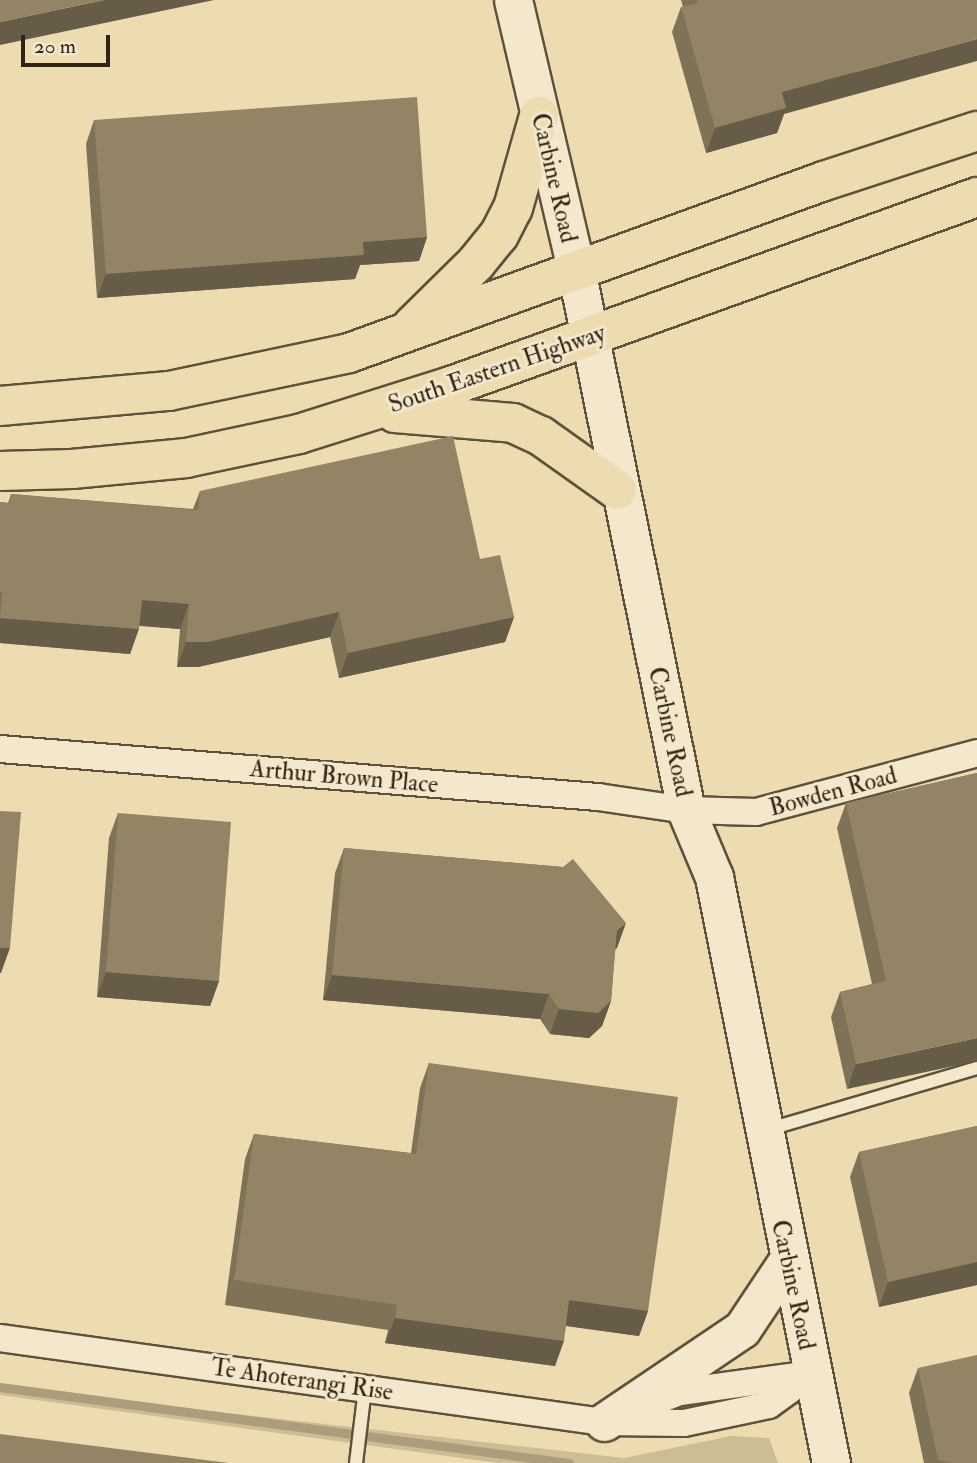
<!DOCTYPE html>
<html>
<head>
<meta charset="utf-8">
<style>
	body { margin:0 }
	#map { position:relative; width:977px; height:1463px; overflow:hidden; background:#eddcaf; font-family:"IM FELL Double Pica",serif }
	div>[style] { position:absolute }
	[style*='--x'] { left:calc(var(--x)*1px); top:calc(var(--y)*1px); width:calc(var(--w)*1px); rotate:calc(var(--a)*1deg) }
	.green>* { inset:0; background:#cdbd95 }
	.stream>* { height:9px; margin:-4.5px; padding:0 4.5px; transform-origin:4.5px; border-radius:4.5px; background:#ac9d7b }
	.roads { filter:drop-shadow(2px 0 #5e523c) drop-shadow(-2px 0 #5e523c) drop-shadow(0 2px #5e523c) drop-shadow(0 -2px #5e523c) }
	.service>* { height:12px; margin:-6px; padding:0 6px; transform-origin:6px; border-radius:6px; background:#f3e8cb }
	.minor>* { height:26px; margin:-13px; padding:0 13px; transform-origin:13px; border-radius:13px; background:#f3e8cb }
	.secondary>* { height:37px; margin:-18.5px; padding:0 18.5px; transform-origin:18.5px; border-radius:18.5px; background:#f3e8cb }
	.primary>* { height:38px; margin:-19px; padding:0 19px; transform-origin:19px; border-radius:19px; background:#eddcaf }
	.wall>* { inset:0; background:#7e7257 }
	.shaded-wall>* { inset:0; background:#665c47 }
	.building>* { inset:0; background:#928465 }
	span { translate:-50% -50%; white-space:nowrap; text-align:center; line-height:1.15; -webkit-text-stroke:6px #f3e8cb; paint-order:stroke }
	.street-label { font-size:24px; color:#2f2415 }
	.scale { position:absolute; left:21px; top:35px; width:89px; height:32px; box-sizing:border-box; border:4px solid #2f2415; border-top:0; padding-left:9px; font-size:21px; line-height:24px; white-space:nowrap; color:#2f2415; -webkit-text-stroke:5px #f3e8cb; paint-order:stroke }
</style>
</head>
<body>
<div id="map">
	<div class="green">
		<div style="clip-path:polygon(0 1387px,624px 1458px,731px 1436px,769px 1438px,778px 1463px,498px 1463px,0 1395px)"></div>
	</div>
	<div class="stream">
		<div style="--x:0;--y:1387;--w:574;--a:7.61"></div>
	</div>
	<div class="roads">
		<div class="service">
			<div style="--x:766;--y:1130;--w:220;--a:-16.4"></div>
			<div style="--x:356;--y:1463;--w:75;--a:-83.1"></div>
		</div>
		<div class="minor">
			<div style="--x:0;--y:749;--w:600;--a:4.59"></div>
			<div style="--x:598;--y:797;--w:89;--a:8.4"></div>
			<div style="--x:686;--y:810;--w:70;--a:1.6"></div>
			<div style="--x:756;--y:812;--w:229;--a:-14.9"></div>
			<div style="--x:0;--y:1338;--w:610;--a:7.92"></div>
			<div style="--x:604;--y:1422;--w:80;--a:0.7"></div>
			<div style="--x:684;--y:1423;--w:87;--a:-12"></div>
			<div style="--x:769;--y:1405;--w:53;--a:-35.8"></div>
			<div style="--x:651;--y:1403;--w:31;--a:-21"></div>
			<div style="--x:680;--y:1392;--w:133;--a:-7.8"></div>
		</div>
		<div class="secondary">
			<div style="--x:513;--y:0;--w:276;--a:76.8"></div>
			<div style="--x:576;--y:269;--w:552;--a:78.51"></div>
			<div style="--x:686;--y:810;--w:73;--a:67.3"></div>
			<div style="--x:714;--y:877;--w:598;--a:78.71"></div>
			<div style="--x:604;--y:1422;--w:166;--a:-34"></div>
			<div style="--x:742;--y:1329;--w:83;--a:-56.3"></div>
		</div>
		<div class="primary">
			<div style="--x:412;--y:326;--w:90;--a:-44.5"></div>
			<div style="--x:476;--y:263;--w:36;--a:-51"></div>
			<div style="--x:499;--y:235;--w:30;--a:-63"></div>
			<div style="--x:513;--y:208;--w:96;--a:-74.2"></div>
			<div style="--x:0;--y:406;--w:170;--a:-5.1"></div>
			<div style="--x:169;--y:391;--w:184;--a:-11.9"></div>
			<div style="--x:349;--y:353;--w:505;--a:-19.91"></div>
			<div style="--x:824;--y:181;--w:161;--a:-18.1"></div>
			<div style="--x:395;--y:413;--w:118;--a:4.8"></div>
			<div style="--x:513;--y:423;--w:31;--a:25"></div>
			<div style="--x:541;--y:436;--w:93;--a:35.4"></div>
			<div style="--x:0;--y:471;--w:72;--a:-1.6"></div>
			<div style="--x:72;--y:469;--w:115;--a:-5.5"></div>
			<div style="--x:186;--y:458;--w:116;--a:-12"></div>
			<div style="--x:299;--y:434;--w:159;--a:-17.5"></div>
			<div style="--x:451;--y:386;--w:559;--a:-19.76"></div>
		</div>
	</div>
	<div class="wall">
		<div style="clip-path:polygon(681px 0,977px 0,784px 114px,777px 133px,706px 153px,672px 32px,681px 7px,683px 7px)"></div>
		<div style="clip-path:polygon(94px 120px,427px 237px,419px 261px,360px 265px,355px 279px,97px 298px,86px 144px)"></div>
		<div style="clip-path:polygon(200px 491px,480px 559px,514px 617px,505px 642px,339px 678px,330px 637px,198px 667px,177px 667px,180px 629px,139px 626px,130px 654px,0 643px,0 502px,8px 503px,11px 494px,193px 509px)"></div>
		<div style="clip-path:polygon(977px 773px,847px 1089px,831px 1017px,840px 992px,872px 984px,837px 828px,846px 803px)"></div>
		<div style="clip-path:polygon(118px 813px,219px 981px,210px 1006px,97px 997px,109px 838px)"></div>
		<div style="clip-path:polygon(344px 848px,563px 867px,617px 948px,615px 949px,611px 1001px,602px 1026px,589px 1038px,550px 1034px,540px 1019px,323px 1000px,335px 873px)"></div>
		<div style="clip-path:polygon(429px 1063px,648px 1311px,639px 1336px,566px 1326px,555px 1366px,385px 1343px,388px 1330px,225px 1305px,245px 1159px,254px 1134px,411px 1153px,420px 1088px)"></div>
		<div style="clip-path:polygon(977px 1126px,977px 1285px,879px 1307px,850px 1177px,859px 1152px)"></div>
		<div style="clip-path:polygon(918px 1368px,977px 1463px,924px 1463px,909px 1393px)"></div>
	</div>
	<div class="shaded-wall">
		<div style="clip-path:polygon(104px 0,214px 0,0 45px,0 22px)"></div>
		<div style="clip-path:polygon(977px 39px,977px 61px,784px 114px,777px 133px,706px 153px,715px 128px,782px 92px)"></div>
		<div style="clip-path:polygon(427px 237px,419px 261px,360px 265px,355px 279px,97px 298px,106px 274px,363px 242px)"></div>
		<div style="clip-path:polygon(142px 600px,189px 604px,180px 629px,133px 625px)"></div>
		<div style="clip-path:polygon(339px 612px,330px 637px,198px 667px,177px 667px,186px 642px)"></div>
		<div style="clip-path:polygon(514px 617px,505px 642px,339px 678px,348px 653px)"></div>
		<div style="clip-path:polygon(0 618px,139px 629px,130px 654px,0 643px)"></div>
		<div style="clip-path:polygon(626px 923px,617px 948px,608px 955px,617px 930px)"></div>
		<div style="clip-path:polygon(0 948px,10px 948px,1px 973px,0 973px)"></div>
		<div style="clip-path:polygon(106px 972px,219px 981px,210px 1006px,97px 997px)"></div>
		<div style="clip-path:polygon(332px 975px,549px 994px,540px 1019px,323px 1000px)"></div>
		<div style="clip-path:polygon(611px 1001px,602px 1026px,589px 1038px,550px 1034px,559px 1009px)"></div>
		<div style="clip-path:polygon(977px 1038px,977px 1061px,847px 1089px,856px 1064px)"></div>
		<div style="clip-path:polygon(977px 1262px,977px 1285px,879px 1307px,888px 1282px)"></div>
		<div style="clip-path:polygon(569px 1300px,648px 1311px,639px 1336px,560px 1325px)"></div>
		<div style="clip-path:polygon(395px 1318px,564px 1341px,555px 1366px,385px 1343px)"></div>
	</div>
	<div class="building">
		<div style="clip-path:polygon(0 0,104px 0,0 22px)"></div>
		<div style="clip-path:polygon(697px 0,977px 0,977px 39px,782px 92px,786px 108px,715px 128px,681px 7px,698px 3px)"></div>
		<div style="clip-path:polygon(417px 97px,427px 237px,363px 242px,364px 255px,106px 274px,94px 120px)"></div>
		<div style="clip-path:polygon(453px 436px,480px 559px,500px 555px,514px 617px,348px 653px,339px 612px,208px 642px,186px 642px,189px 604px,142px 600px,139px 629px,0 618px,2px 592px,0 592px,0 502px,10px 503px,11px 494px,198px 510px,200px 491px)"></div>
		<div style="clip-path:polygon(977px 773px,977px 1038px,856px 1064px,840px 992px,886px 981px,846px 803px)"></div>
		<div style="clip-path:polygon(0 811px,21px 812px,10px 948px,0 948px)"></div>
		<div style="clip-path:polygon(118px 813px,231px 822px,219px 981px,106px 972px)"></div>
		<div style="clip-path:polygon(344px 848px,563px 867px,573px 859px,626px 923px,617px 930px,611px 1001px,598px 1013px,559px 1009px,549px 994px,332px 975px)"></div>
		<div style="clip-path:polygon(429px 1063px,678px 1097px,648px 1311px,569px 1300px,564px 1341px,395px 1318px,397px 1305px,234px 1280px,254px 1134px,416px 1154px)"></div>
		<div style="clip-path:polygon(977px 1126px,977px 1262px,888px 1282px,859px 1152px)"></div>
		<div style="clip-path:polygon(977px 1355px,977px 1463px,952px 1463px,938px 1460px,918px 1368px)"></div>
		<div style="clip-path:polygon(0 1434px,229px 1463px,0 1463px)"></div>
	</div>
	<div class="street-label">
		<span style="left:554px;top:178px;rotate:77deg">Carbine Road</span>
		<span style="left:497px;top:369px;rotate:-19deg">South Eastern Highway</span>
		<span style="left:670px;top:732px;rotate:78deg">Carbine Road</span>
		<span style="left:344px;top:777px;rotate:5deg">Arthur Brown Place</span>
		<span style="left:833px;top:792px;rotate:-15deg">Bowden Road</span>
		<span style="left:793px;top:1285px;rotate:78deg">Carbine Road</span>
		<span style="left:302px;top:1380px;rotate:8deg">Te Ahoterangi Rise</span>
	</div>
	<div class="scale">20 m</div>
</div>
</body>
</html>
